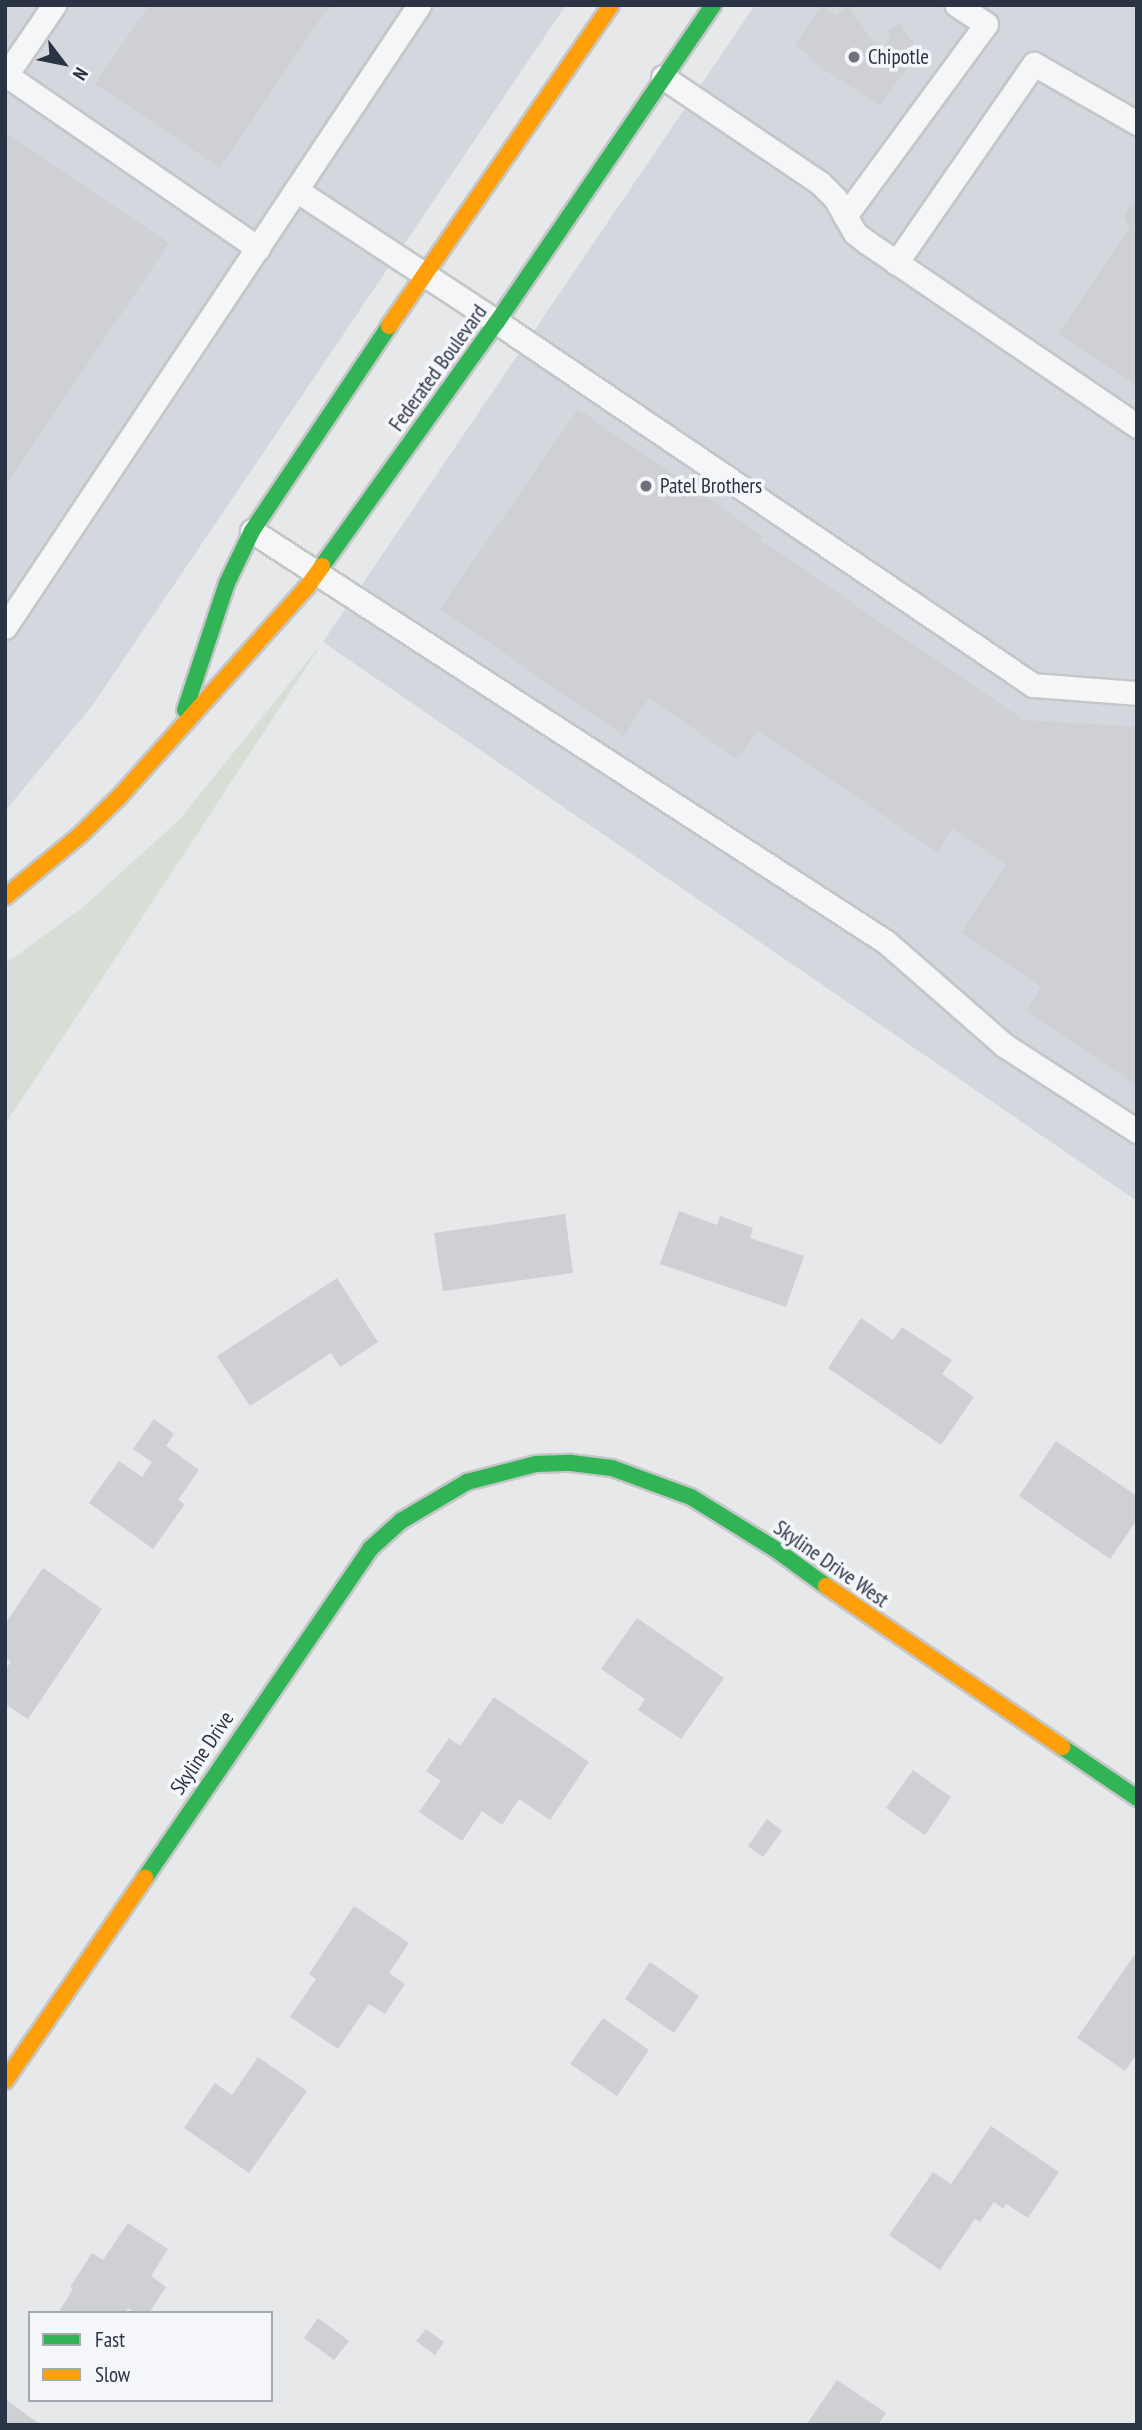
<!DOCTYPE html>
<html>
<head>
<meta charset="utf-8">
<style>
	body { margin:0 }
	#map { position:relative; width:1142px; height:2430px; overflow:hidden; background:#e6e8ea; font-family:"PT Sans Narrow",sans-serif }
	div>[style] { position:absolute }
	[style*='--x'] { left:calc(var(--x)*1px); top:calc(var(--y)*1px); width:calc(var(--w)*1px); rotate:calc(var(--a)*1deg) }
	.built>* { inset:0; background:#d4d7dd }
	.green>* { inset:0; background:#d6ded6 }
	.building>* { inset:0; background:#ced0d3 }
	.roads { filter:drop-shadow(2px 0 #c4c6c8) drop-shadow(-2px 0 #c4c6c8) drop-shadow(0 2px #c4c6c8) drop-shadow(0 -2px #c4c6c8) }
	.lane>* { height:23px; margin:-11.5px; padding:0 11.5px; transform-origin:11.5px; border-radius:11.5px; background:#f5f6f7 }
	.fast>* { height:16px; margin:-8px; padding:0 8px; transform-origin:8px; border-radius:8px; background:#30b455 }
	.slow>* { height:16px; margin:-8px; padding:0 8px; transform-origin:8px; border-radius:8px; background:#ff9f0a }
	.dots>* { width:19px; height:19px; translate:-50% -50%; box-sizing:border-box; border:4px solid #f4f6f9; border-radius:50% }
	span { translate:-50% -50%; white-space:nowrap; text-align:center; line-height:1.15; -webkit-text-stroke:7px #f4f6f9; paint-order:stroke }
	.poi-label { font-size:21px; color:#2b3445 }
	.left { translate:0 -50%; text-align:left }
	.street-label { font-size:21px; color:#2b3445 }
	.frame { position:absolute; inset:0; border:7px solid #2b3445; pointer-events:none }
	.legend { position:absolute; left:28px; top:2311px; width:245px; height:91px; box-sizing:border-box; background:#f4f6f9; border:2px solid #a4a8b1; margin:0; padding:9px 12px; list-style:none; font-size:21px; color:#2b3445 }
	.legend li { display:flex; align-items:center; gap:14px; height:35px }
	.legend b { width:35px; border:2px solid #a4a8b1 }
	.north { position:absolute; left:28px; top:28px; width:70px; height:70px; -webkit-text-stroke:5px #f4f6f9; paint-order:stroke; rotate:122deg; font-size:19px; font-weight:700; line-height:28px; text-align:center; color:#2b3445 }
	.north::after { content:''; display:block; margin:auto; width:24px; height:32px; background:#2b3445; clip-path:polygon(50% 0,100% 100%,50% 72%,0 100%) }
</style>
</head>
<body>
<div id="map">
	<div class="built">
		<div style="clip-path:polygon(5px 5px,566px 5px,92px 706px,5px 811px)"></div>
		<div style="clip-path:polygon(755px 5px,1137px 5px,1137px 1201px,323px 642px)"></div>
	</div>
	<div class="green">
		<div style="clip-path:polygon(323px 642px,128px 939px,5px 1124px,5px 964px,82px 908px,179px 820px)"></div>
	</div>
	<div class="building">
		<div style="clip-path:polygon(149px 5px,330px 5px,220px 168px,95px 84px)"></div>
		<div style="clip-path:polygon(821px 5px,836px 16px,849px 6px,872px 40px,883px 48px,891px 37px,888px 31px,900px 23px,914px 44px,904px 50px,899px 58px,909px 65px,880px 106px,808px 59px,810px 55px,795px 46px)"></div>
		<div style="clip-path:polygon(5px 133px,169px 243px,5px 487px)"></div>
		<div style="clip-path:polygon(1137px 202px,1137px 387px,1058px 334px,1129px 228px,1124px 217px,1129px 206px)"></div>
		<div style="clip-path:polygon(578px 409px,763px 536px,760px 540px,1024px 720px,1137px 727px,1137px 1086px,1026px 1011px,1041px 987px,961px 932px,1006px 865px,952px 829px,937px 852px,758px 730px,737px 759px,649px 698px,624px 736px,440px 609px)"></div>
		<div style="clip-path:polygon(679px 1211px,717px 1225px,720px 1216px,753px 1228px,750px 1238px,804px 1256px,786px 1307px,660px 1264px)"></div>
		<div style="clip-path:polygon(565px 1214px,573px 1273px,443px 1291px,434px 1233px)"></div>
		<div style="clip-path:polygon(337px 1278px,378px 1342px,340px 1367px,331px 1353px,250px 1406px,217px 1356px)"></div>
		<div style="clip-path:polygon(861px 1318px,893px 1340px,902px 1327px,952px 1360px,942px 1374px,974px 1397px,941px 1445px,828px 1368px)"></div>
		<div style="clip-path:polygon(154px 1419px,174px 1434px,166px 1446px,199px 1470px,178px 1500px,185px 1504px,153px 1549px,89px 1503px,119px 1461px,142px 1477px,152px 1462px,133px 1449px)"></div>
		<div style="clip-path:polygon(1056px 1441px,1137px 1496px,1137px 1520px,1110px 1559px,1019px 1496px)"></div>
		<div style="clip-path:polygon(43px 1568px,102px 1609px,28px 1719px,5px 1704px,5px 1670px,11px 1662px,5px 1658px,5px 1624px)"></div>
		<div style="clip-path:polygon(637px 1618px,724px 1678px,681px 1739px,638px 1710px,645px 1699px,601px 1669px)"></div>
		<div style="clip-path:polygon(494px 1697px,589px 1762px,550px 1820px,519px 1799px,502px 1825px,482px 1811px,462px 1841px,419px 1812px,441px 1781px,426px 1771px,449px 1738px,460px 1746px)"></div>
		<div style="clip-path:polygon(913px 1770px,951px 1797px,925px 1835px,886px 1808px)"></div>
		<div style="clip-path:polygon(767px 1819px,782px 1831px,763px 1857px,748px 1846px)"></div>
		<div style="clip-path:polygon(354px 1906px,409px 1943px,389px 1973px,405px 1984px,385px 2014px,369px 2004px,338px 2049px,290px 2017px,316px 1979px,309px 1974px)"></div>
		<div style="clip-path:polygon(1137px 1951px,1137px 2054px,1125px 2071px,1077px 2038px)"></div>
		<div style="clip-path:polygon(650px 1962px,699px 1996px,674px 2033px,625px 1999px)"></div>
		<div style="clip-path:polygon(603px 2018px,649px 2050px,617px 2096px,570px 2064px)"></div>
		<div style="clip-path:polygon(258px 2057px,307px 2091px,249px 2173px,184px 2128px,215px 2083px,232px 2095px)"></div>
		<div style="clip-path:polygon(991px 2126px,1059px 2172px,1028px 2218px,1006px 2204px,1003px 2209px,994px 2202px,980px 2222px,975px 2219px,940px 2270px,889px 2235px,933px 2172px,951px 2184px)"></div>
		<div style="clip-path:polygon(128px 2223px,168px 2249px,151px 2276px,166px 2287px,149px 2313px,135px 2313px,128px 2308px,125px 2313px,58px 2313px,73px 2289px,70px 2287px,92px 2253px,103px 2260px)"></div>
		<div style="clip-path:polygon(318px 2318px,349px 2341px,334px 2360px,304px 2338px)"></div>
		<div style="clip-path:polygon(426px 2329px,444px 2342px,435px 2355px,416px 2341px)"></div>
		<div style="clip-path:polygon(837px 2380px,886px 2413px,878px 2425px,806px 2425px)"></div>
		<div style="clip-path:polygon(5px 2399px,41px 2425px,5px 2425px)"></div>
	</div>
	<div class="roads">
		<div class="lane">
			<div style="--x:54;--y:5;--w:85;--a:124.4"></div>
			<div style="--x:6;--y:75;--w:306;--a:34.5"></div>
			<div style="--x:663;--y:77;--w:189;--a:34"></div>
			<div style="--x:820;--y:183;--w:21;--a:45"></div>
			<div style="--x:835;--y:198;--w:40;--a:60.3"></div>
			<div style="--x:855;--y:233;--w:16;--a:38"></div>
			<div style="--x:868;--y:243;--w:325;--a:34.2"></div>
			<div style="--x:296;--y:190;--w:240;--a:33.3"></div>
			<div style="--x:497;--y:322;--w:647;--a:34.11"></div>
			<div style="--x:1033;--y:685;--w:104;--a:4.4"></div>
			<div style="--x:845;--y:216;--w:238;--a:-53.7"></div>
			<div style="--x:986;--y:24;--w:35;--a:-147"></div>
			<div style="--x:896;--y:263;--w:242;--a:-55.3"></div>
			<div style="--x:1034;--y:64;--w:119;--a:29.8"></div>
			<div style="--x:252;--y:531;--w:756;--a:32.95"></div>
			<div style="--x:886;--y:942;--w:157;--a:41.1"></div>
			<div style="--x:1004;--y:1045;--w:158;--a:32.9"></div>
			<div style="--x:5;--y:627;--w:747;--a:-56.35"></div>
		</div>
		<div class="fast">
			<div style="--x:322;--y:566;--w:300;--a:-54.4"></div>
			<div style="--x:497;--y:322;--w:384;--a:-55.7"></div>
			<div style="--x:185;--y:710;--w:134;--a:-71.7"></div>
			<div style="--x:227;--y:583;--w:58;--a:-64.3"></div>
			<div style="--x:252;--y:531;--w:247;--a:-56.2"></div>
			<div style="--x:1062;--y:1747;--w:91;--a:34.2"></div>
			<div style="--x:145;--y:1878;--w:399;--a:-55.6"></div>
			<div style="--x:370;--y:1549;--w:42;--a:-42.1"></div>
			<div style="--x:401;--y:1521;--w:77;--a:-30.6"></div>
			<div style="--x:467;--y:1482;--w:71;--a:-14.6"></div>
			<div style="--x:536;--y:1464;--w:35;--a:-2"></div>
			<div style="--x:571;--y:1463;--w:41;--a:7"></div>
			<div style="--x:612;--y:1468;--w:84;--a:20.2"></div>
			<div style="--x:691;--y:1497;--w:99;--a:31.8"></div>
			<div style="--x:775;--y:1549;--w:63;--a:36"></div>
		</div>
		<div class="slow">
			<div style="--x:389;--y:326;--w:390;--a:-55.3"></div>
			<div style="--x:5;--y:897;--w:96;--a:-39.5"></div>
			<div style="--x:79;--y:836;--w:57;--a:-44.3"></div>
			<div style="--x:120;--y:796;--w:280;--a:-48.2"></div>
			<div style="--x:307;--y:587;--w:26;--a:-54"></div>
			<div style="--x:826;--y:1586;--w:286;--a:34.3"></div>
			<div style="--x:5;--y:2081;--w:247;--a:-55.4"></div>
		</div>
	</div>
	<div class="dots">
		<div style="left:854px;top:57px;background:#6c737f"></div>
		<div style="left:646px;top:486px;background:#6c737f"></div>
	</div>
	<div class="poi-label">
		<span class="left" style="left:868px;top:57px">Chipotle</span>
		<span class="left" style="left:660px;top:486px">Patel Brothers</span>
	</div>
	<div class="street-label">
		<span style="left:438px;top:368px;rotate:-54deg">Federated Boulevard</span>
		<span style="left:831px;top:1564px;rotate:35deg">Skyline Drive West</span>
		<span style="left:202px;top:1753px;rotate:-56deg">Skyline Drive</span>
	</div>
	<div class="frame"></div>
	<ul class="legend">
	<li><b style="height:9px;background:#30b455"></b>Fast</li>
	<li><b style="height:9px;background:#ff9f0a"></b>Slow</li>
	</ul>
	<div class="north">N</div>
</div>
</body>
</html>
